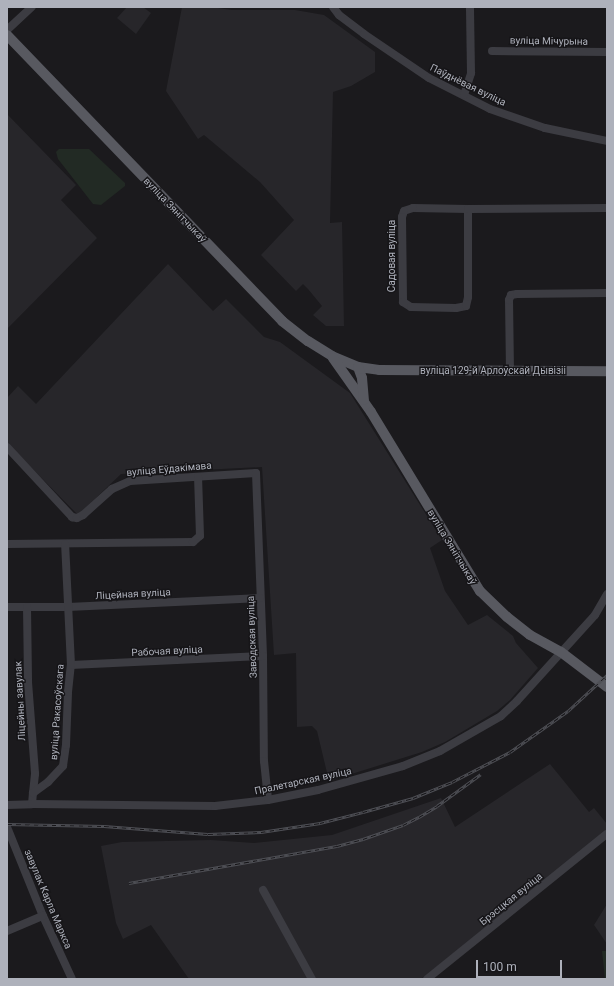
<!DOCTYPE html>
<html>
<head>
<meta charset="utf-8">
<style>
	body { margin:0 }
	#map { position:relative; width:614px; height:986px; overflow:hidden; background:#1b1a1d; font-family:Roboto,sans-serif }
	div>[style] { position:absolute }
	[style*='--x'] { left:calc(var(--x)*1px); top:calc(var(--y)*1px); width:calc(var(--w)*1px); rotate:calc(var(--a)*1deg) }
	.built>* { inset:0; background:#27262a }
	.green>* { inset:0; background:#222a24 }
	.minor>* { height:8px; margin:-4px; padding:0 4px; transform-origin:4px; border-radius:4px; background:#3c3c42 }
	.major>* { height:10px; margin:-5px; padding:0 5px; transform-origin:5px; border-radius:5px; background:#585960 }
	.rail>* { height:3px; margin-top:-1.5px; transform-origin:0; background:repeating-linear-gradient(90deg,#161518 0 4.5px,#4f5056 0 9px); box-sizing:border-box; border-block:1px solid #4f5056 }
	span { translate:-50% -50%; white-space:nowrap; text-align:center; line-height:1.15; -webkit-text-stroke:3px #161518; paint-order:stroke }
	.street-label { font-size:10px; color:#aeb1bb }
	.frame { position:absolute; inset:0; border:8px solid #aeb1bb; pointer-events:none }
	.scale { position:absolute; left:476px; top:960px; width:86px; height:18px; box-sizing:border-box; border:2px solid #aeb1bb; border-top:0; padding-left:5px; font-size:12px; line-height:14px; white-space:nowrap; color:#aeb1bb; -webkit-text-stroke:3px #161518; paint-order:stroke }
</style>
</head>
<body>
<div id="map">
	<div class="built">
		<div style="clip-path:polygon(127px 7px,143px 7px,151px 13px,136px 34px,117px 18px)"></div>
		<div style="clip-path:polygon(182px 7px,211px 7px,232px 10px,295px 10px,324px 15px,375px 52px,375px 72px,351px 86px,333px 92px,330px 223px,342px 222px,344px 326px,326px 326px,313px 315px,322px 306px,308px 289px,303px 284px,296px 291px,261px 255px,294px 220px,260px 182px,216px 145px,204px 135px,198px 139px,166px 91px)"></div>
		<div style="clip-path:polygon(7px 114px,76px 185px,61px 200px,97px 238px,7px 329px)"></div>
		<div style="clip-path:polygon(168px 264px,213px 311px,226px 299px,264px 337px,280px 342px,350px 393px,442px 540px,430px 548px,445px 591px,468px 625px,487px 615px,513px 636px,516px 643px,538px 668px,510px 700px,497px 711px,445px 742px,422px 752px,329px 781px,317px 731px,312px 726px,297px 727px,296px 653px,274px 655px,262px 467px,121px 474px,78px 515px,7px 443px,7px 398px,18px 386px,36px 404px)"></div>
		<div style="clip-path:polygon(550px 764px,589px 812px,594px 808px,607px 824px,607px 831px,421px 979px,189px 979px,151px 925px,123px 939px,116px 923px,101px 846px,122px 842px,211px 840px,254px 843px,332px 835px,441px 798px,455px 827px)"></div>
		<div style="clip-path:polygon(607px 904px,607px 944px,594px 925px)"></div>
	</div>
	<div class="green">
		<div style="clip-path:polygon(59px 149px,89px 149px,125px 183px,125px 186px,101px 205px,93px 204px,58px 159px,56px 152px)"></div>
		<div style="clip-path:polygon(602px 951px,607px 951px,607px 979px,605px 979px)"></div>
	</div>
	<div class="minor">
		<div style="--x:333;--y:7;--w:10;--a:53"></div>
		<div style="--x:339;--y:15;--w:31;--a:37"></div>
		<div style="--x:364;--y:34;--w:78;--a:34.1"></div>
		<div style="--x:429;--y:78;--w:68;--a:26.9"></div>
		<div style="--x:490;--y:109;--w:58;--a:19.1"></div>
		<div style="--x:545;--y:128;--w:63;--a:11.8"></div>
		<div style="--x:7;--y:30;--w:34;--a:-43"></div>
		<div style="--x:492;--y:51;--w:115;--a:0.5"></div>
		<div style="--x:464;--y:95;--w:23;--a:-72"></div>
		<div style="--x:471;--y:73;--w:66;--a:-90.9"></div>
		<div style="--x:468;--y:209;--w:55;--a:-179"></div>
		<div style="--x:413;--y:208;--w:9;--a:162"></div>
		<div style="--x:404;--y:211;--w:6;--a:108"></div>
		<div style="--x:402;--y:217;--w:85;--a:89.3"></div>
		<div style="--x:403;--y:302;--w:9;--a:32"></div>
		<div style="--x:411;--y:307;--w:45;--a:1.3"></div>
		<div style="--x:456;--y:308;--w:10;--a:-11"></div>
		<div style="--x:466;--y:306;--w:9;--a:-77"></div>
		<div style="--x:468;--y:297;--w:88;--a:-90"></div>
		<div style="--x:468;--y:209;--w:139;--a:-0.4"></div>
		<div style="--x:510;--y:371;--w:71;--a:-90.8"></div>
		<div style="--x:509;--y:300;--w:5;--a:-68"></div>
		<div style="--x:511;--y:295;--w:6;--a:-9"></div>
		<div style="--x:517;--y:294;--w:90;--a:-0.6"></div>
		<div style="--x:7;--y:447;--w:96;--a:47.1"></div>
		<div style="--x:72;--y:517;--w:5;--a:11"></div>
		<div style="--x:77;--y:518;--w:7;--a:-27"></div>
		<div style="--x:83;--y:515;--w:39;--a:-42"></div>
		<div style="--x:112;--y:489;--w:20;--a:-24"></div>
		<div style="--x:130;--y:481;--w:126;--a:-3.6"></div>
		<div style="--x:256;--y:473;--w:183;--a:87.8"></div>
		<div style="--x:263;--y:656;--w:105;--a:89.5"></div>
		<div style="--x:264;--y:761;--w:39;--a:84"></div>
		<div style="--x:7;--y:544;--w:186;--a:-0.6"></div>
		<div style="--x:193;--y:542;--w:9;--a:-41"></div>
		<div style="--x:200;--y:536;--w:59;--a:-91.9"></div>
		<div style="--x:7;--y:607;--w:61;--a:0"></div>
		<div style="--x:68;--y:607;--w:192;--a:-2.7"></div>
		<div style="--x:27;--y:607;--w:75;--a:89.2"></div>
		<div style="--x:28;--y:682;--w:92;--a:85.6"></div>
		<div style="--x:35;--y:774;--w:19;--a:96"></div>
		<div style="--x:71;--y:665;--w:192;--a:-2.7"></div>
		<div style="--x:32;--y:804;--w:11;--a:-85"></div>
		<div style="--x:33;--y:793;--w:19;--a:-36"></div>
		<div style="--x:48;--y:782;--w:22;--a:-47"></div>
		<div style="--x:63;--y:766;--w:21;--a:-82"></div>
		<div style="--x:66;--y:745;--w:53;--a:-87.8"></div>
		<div style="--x:68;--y:692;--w:27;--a:-84"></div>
		<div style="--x:71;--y:665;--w:121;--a:-92.8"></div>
		<div style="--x:7;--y:805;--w:25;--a:-2"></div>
		<div style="--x:32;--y:804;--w:183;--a:0.6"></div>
		<div style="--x:215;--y:806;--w:53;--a:-6.5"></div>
		<div style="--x:268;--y:800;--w:51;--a:-11.3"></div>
		<div style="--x:318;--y:790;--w:88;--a:-15.8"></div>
		<div style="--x:403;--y:766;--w:40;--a:-22"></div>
		<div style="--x:440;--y:751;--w:70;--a:-29.8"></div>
		<div style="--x:501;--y:716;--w:22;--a:-43"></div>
		<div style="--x:517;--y:701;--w:116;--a:-47.8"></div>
		<div style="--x:595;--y:615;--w:24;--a:-60"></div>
		<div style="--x:7;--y:827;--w:96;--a:68"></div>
		<div style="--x:43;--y:916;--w:69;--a:65.3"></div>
		<div style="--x:263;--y:890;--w:102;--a:61.2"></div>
		<div style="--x:7;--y:931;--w:39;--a:-23"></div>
		<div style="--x:427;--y:979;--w:231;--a:-38.9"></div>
	</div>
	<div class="major">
		<div style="--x:7;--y:35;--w:397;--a:46.1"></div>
		<div style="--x:282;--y:321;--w:33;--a:38"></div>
		<div style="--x:308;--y:341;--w:28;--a:32"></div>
		<div style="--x:332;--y:356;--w:28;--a:23"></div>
		<div style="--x:358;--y:367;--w:21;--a:8"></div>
		<div style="--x:379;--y:370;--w:228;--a:0.3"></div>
		<div style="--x:333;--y:358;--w:66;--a:54.9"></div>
		<div style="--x:371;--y:412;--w:210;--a:58.7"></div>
		<div style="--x:480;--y:591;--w:37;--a:44"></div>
		<div style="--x:507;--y:617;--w:29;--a:38"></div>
		<div style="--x:530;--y:635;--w:35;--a:29"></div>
		<div style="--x:561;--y:652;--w:58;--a:37.3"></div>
		<div style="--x:358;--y:367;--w:12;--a:70"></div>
		<div style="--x:362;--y:378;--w:22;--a:85"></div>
	</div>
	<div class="rail">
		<div style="--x:7;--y:824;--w:97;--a:1.2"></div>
		<div style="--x:104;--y:826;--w:104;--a:4.4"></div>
		<div style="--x:208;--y:834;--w:53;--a:-2.2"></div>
		<div style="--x:261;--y:832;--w:60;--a:-8.7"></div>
		<div style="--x:320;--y:823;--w:44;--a:-14.3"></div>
		<div style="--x:363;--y:812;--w:52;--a:-15.6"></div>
		<div style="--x:413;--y:798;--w:42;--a:-22.3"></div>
		<div style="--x:452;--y:782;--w:65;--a:-27.3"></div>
		<div style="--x:510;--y:752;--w:71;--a:-35.3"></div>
		<div style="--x:568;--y:711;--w:53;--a:-42.7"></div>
		<div style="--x:129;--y:883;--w:211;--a:-10.1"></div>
		<div style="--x:337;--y:846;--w:27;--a:-15"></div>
		<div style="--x:363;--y:839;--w:42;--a:-19.3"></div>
		<div style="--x:403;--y:825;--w:18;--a:-27"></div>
		<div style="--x:419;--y:817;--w:21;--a:-31"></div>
		<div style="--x:437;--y:806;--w:54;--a:-36"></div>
	</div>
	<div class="street-label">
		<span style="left:549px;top:41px;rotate:1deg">вуліца Мічурына</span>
		<span style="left:468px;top:85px;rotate:26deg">Паўднёвая вуліца</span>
		<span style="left:175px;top:210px;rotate:46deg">вуліца Зянітчыкаў</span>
		<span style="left:392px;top:256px;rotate:-90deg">Садовая вуліца</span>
		<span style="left:493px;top:371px">вуліца 129-й Арлоўскай Дывізіі</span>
		<span style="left:169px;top:469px;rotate:-5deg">вуліца Еўдакімава</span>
		<span style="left:452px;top:547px;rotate:59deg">вуліца Зянітчыкаў</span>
		<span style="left:133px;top:594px;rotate:-3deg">Ліцейная вуліца</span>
		<span style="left:252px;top:637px;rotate:-92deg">Заводская вуліца</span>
		<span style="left:167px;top:651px;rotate:-3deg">Рабочая вуліца</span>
		<span style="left:20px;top:701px;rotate:-93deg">Ліцейны завулак</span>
		<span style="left:57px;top:712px;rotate:-86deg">вуліца Ракасоўскага</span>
		<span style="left:303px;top:781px;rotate:-12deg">Пралетарская вуліца</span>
		<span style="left:48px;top:899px;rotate:67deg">завулак Карла Маркса</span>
		<span style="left:511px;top:899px;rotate:-39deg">Брэсцкая вуліца</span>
	</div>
	<div class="frame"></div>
	<div class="scale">100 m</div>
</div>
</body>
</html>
